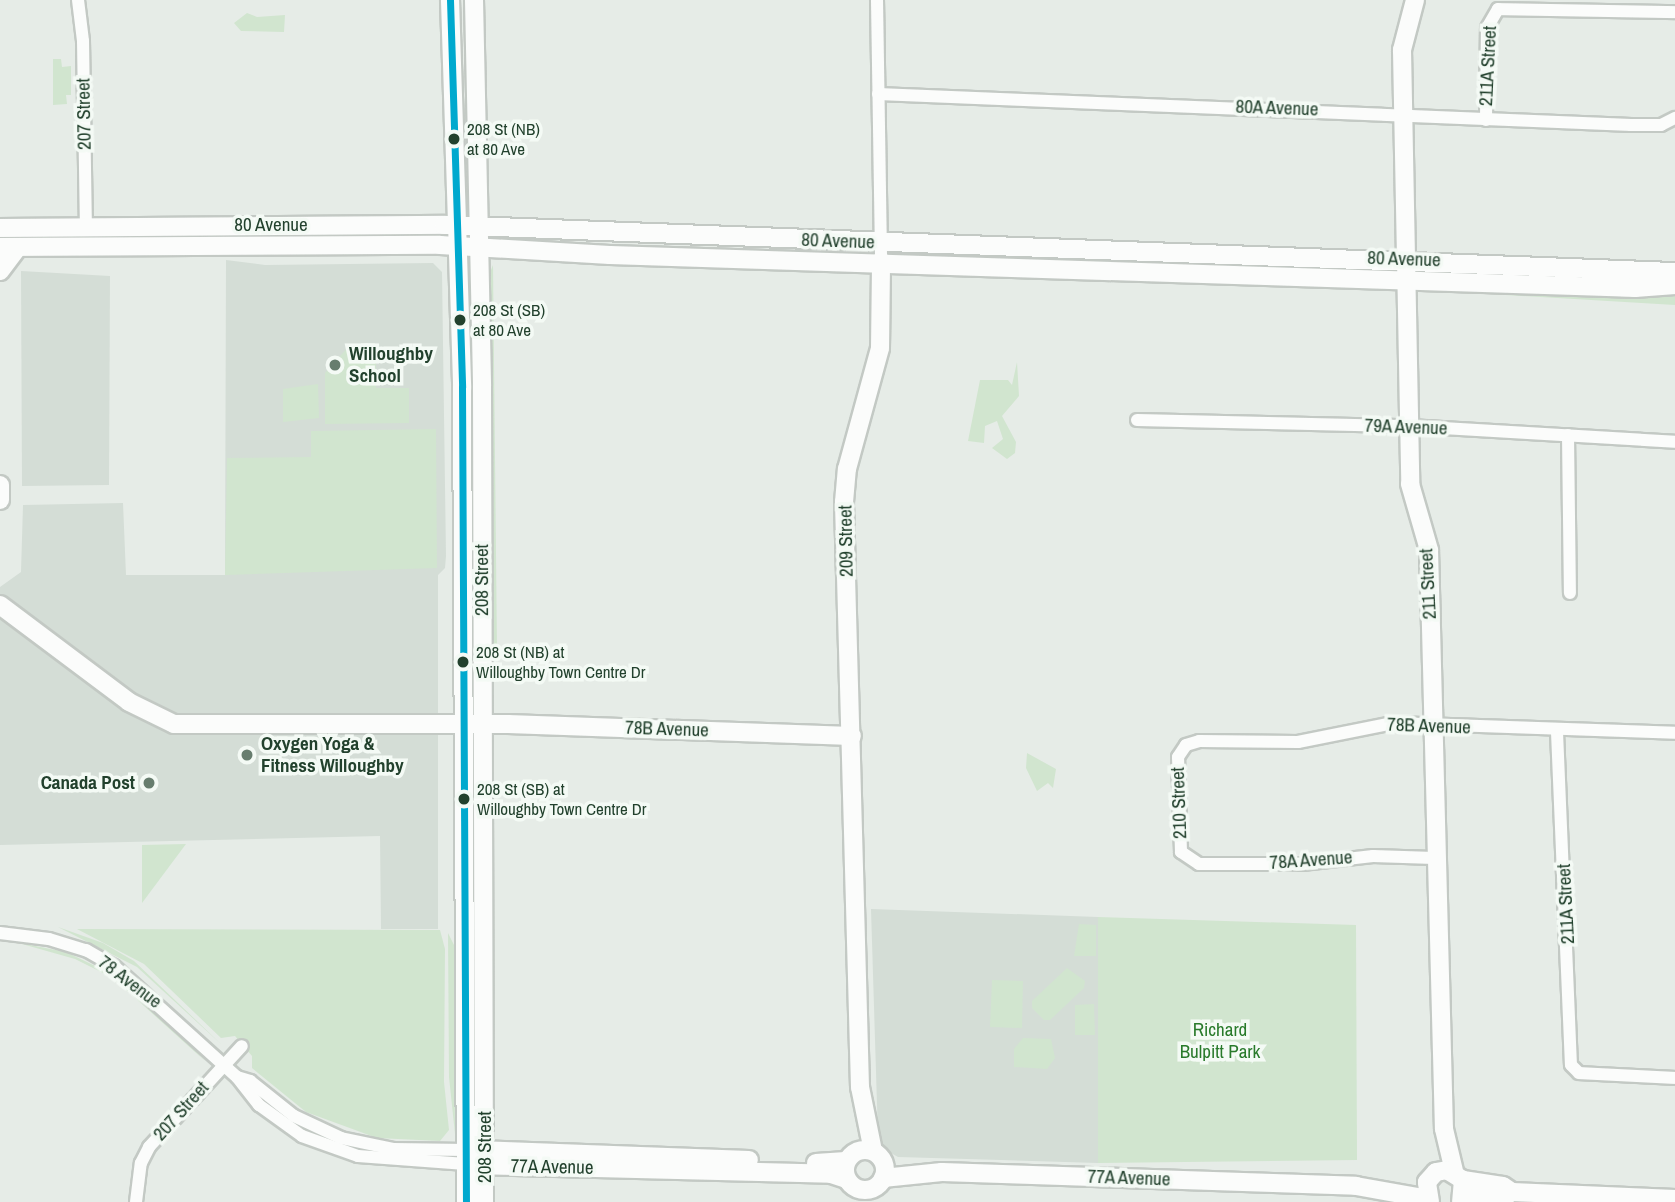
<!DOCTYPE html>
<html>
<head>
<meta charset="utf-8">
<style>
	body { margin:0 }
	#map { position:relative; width:1675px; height:1202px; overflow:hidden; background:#e6ece7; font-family:"Archivo Narrow",sans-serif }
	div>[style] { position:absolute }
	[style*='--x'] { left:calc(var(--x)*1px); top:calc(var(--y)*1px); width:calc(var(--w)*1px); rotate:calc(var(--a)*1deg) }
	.built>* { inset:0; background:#d4ddd6 }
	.green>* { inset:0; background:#d1e5cf }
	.roads { filter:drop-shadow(2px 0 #c3c9c4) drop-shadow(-2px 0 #c3c9c4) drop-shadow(0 2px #c3c9c4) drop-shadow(0 -2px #c3c9c4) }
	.street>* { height:12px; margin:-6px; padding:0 6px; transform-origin:6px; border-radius:6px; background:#fbfcfb }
	.secondary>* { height:18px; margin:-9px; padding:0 9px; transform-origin:9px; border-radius:9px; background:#fbfcfb }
	.secondary>.ring { margin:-9px; padding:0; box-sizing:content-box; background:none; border:18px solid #fbfcfb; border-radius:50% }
	.bus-1>* { height:7px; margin:-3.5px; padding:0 3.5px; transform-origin:3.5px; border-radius:3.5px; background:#00a9ce }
	.dots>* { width:19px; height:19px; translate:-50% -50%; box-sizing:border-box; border:4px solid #f4faf5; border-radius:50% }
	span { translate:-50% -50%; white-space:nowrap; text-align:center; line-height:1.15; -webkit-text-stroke:7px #f4faf5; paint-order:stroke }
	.bus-label { font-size:17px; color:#22412d }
	.left { translate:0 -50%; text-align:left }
	.street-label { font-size:19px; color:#22412d }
	.poi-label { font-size:19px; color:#22412d; font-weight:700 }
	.right { translate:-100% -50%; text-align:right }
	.park-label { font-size:19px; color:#297a2b }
</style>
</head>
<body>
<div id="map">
	<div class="built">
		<div style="clip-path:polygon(226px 260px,265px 265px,433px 263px,442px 272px,446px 556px,445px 568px,438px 575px,438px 929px,381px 929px,380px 836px,0 845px,0 587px,21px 572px,23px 505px,123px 503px,126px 575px,225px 575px)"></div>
		<div style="clip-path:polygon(21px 271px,110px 276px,109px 485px,22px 486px)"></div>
		<div style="clip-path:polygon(871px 909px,1098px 917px,1098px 1163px,898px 1157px,882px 1148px,878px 1137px)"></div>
	</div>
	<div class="green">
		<div style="clip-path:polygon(247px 13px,257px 17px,285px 15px,284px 32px,241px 31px,234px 23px)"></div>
		<div style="clip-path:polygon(53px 59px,61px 59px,62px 67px,71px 66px,71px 95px,66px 95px,67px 104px,53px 105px)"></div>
		<div style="clip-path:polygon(493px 265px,497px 649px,496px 659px,492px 659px,489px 275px)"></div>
		<div style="clip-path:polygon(1434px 288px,1675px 295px,1675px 305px,1422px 290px)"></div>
		<div style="clip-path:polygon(349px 346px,376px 346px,376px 388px,409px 388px,409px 423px,325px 424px,325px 373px)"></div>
		<div style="clip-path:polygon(1017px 362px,1019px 396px,1002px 416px,1016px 442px,1015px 453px,1007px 459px,992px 448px,1003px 439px,997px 421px,985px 426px,984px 443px,968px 441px,980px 380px,1008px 380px,1012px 385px)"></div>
		<div style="clip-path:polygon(318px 384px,319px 418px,283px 422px,283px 389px)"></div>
		<div style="clip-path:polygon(436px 429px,437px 568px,225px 575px,227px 458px,311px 457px,311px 431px)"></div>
		<div style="clip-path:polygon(1027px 753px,1056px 769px,1053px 788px,1048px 783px,1037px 791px,1026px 768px)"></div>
		<div style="clip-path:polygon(186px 844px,142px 903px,142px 845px)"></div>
		<div style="clip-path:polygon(1098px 917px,1356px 925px,1357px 1160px,1098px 1163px)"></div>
		<div style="clip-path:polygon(1079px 924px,1096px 925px,1096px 956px,1074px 956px)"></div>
		<div style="clip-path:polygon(58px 927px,103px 943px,134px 961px,222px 1045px,137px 967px)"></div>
		<div style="clip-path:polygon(77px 929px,440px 930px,445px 949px,444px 1082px,449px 1130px,440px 1141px,377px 1138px,306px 1112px,252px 1068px,252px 1056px,235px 1036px,221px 1038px,144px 964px)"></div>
		<div style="clip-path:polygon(448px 933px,454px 945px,455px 1134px,449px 1077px)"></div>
		<div style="clip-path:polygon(15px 942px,66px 952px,112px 974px,146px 999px,205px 1061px,113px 978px,75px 959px)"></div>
		<div style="clip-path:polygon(1067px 968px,1085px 981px,1084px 988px,1050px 1020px,1044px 1020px,1032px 1008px,1032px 1001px)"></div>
		<div style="clip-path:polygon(992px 980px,1023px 981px,1022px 1028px,990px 1027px)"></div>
		<div style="clip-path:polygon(1094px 1004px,1095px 1035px,1075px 1035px,1075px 1005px)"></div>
		<div style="clip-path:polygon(1023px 1038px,1051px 1039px,1055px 1058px,1047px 1069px,1014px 1067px,1014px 1049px)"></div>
	</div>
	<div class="roads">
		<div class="street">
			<div style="--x:78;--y:0;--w:41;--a:83"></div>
			<div style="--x:83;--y:41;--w:187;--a:89.1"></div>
			<div style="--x:877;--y:0;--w:261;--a:89.1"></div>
			<div style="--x:878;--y:94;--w:754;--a:2.36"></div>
			<div style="--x:1631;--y:125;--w:30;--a:0"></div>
			<div style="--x:1661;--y:125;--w:16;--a:-27"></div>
			<div style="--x:1486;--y:120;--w:92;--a:-89.4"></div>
			<div style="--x:1487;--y:28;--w:22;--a:-60"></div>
			<div style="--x:1498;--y:9;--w:177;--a:1"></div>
			<div style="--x:1137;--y:420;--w:272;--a:1.3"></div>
			<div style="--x:1409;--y:426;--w:266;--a:3.4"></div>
			<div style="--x:1568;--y:435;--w:158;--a:89.3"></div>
			<div style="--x:1557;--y:732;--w:333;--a:87.6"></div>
			<div style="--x:1571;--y:1065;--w:11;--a:45"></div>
			<div style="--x:1579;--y:1073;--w:96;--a:3"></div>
			<div style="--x:1434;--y:858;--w:61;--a:-178.1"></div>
			<div style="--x:1373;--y:856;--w:71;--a:173.6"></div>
			<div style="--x:1302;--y:864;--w:103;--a:180"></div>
			<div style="--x:1199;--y:864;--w:22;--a:-146"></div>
			<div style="--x:1181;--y:852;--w:95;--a:-91.8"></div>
			<div style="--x:1178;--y:757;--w:14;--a:-56"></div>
			<div style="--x:1186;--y:745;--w:14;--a:-17"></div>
			<div style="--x:1199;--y:741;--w:99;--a:0.6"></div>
			<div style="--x:1298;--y:742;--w:97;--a:-11.3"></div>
			<div style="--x:1393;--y:723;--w:282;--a:2"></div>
			<div style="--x:0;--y:933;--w:49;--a:7"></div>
			<div style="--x:49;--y:939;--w:39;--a:17"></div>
			<div style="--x:86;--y:950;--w:32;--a:30"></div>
			<div style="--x:114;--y:966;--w:166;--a:42.1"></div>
			<div style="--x:237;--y:1077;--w:36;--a:52"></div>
			<div style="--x:259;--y:1105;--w:53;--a:35.8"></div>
			<div style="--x:302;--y:1136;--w:59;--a:19.7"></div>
			<div style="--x:358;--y:1156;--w:108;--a:4.2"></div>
			<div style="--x:237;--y:1077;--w:14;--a:17"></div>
			<div style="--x:250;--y:1081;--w:56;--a:38.5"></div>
			<div style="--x:294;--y:1116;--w:52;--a:25.1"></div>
			<div style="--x:341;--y:1138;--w:53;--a:11.9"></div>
			<div style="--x:393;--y:1149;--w:73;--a:0.8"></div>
			<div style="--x:136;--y:1202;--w:39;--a:-83"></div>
			<div style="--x:141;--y:1163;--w:18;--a:-63"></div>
			<div style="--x:149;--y:1147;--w:137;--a:-47.4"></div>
		</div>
		<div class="secondary">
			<div style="--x:450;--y:0;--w:387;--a:88.2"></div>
			<div style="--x:462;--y:387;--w:815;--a:89.72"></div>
			<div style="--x:474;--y:0;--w:386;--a:88.8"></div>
			<div style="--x:482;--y:386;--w:816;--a:89.86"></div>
			<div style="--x:1415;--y:0;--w:52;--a:104.6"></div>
			<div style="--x:1402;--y:50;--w:434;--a:88.9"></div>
			<div style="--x:1410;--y:484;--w:69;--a:73.9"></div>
			<div style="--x:1429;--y:550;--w:579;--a:88.52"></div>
			<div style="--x:1444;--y:1129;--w:43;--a:76.6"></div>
			<div style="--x:0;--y:228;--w:444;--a:-0.4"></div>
			<div style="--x:444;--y:225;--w:1232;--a:2.19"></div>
			<div style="--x:0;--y:247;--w:440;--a:-0.3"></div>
			<div style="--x:440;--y:245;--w:170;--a:3.4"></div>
			<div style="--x:610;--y:255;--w:1026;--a:1.84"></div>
			<div style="--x:1635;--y:288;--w:40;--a:-4.3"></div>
			<div style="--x:0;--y:271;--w:30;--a:-53"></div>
			<div style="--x:0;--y:485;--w:15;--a:90"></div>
			<div style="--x:0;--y:605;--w:161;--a:36.9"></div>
			<div style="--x:129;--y:702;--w:50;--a:26.1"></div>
			<div style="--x:174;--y:724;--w:334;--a:0"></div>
			<div style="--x:508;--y:724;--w:344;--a:2"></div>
			<div class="ring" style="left:845px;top:1150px;width:22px;height:22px"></div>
			<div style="--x:477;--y:1150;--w:272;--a:2.1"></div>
			<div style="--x:873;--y:1151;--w:65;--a:-101.5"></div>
			<div style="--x:860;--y:1087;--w:585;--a:-91.57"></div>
			<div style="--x:844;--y:502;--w:33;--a:-85"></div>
			<div style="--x:847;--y:469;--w:125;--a:-74.7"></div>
			<div style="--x:880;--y:348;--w:87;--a:-89.3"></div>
			<div style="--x:816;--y:1163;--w:30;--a:-4"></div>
			<div style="--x:473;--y:1165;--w:358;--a:1.4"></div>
			<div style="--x:831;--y:1174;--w:16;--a:18"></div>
			<div style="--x:883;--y:1178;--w:59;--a:-5.8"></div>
			<div style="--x:942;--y:1172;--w:414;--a:1.9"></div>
			<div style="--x:1356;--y:1186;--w:73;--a:10.2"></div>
			<div style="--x:1463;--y:1180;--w:40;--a:8.5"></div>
			<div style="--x:1503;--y:1186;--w:11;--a:34"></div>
			<div style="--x:1512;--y:1192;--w:163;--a:2.5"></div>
			<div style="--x:1463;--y:1199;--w:46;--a:-6.2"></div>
			<div style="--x:1430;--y:1202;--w:20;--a:-99"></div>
			<div style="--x:1427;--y:1182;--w:13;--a:-48"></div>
			<div style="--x:1436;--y:1172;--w:11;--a:-10"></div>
			<div style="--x:1447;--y:1170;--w:19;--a:32"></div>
			<div style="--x:1463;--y:1180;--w:22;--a:95"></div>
		</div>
	</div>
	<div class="bus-1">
		<div style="--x:450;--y:0;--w:387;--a:88.2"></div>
		<div style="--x:462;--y:387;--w:815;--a:89.72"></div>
	</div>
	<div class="dots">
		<div style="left:454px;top:139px;background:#22412d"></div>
		<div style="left:460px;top:320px;background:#22412d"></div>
		<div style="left:335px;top:365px;background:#677d6e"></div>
		<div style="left:463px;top:662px;background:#22412d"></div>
		<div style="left:247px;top:755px;background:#677d6e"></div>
		<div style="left:149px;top:783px;background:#677d6e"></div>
		<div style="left:464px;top:799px;background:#22412d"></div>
	</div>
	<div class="bus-label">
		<span class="left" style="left:467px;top:139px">208 St (NB)<br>at 80 Ave</span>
		<span class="left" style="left:473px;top:320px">208 St (SB)<br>at 80 Ave</span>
		<span class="left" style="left:476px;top:662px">208 St (NB) at<br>Willoughby Town Centre Dr</span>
		<span class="left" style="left:477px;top:799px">208 St (SB) at<br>Willoughby Town Centre Dr</span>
	</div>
	<div class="street-label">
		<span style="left:1488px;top:66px;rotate:-87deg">211A Street</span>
		<span style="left:1277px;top:108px;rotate:2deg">80A Avenue</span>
		<span style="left:84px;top:114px;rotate:-91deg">207 Street</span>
		<span style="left:271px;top:225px">80 Avenue</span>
		<span style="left:838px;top:241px;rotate:2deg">80 Avenue</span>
		<span style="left:1404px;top:259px;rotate:2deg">80 Avenue</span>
		<span style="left:1406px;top:427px;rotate:2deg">79A Avenue</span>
		<span style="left:846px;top:541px;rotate:-91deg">209 Street</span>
		<span style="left:482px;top:580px;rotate:-90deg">208 Street</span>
		<span style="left:1428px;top:584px;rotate:-93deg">211 Street</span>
		<span style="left:1429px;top:726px;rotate:2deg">78B Avenue</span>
		<span style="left:667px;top:729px;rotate:2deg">78B Avenue</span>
		<span style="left:1179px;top:803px;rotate:-92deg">210 Street</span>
		<span style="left:1311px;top:860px;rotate:-4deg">78A Avenue</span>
		<span style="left:1566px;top:904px;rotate:-93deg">211A Street</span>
		<span style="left:130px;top:982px;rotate:37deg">78 Avenue</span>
		<span style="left:181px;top:1111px;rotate:-48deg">207 Street</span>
		<span style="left:485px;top:1147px;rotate:-90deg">208 Street</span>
		<span style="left:552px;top:1167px;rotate:1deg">77A Avenue</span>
		<span style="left:1129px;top:1178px;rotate:2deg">77A Avenue</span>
	</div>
	<div class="poi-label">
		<span class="left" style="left:349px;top:365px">Willoughby<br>School</span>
		<span class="left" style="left:261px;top:755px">Oxygen Yoga &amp;<br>Fitness Willoughby</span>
		<span class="right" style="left:135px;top:783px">Canada Post</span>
	</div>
	<div class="park-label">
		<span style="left:1220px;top:1041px">Richard<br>Bulpitt Park</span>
	</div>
</div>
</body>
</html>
